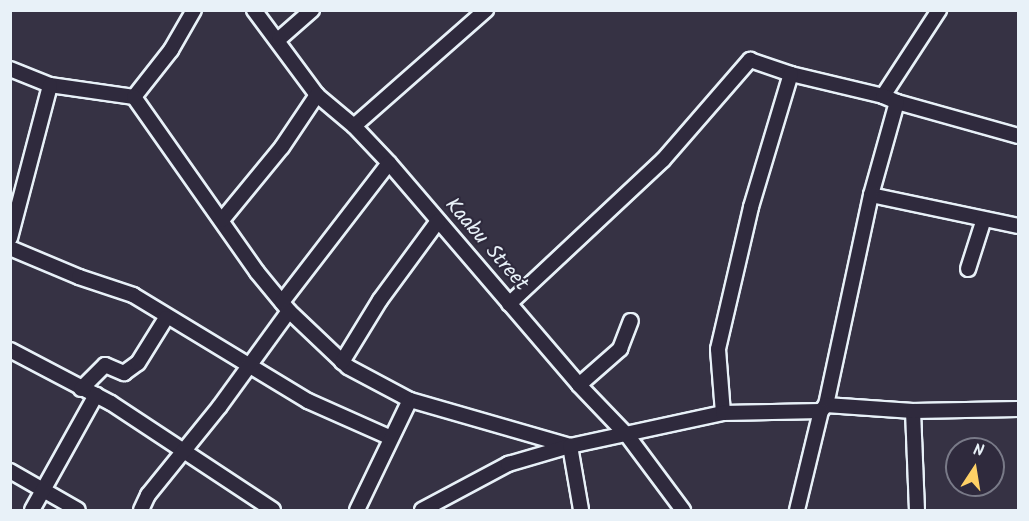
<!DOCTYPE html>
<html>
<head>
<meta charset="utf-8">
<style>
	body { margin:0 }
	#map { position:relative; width:1029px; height:521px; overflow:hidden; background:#363244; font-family:Kalam,sans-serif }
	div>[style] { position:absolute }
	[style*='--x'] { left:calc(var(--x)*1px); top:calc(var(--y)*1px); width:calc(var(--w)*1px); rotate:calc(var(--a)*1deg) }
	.roads { filter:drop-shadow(2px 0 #e8f1f8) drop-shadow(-2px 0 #e8f1f8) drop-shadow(0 2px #e8f1f8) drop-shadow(0 -2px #e8f1f8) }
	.minor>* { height:14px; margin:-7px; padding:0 7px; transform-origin:7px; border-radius:7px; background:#2f2a3d }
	span { translate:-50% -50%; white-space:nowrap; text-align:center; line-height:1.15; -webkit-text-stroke:4.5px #2f2a3d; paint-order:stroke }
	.street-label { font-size:21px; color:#e8f1f8 }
	.frame { position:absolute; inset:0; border:12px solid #e8f1f8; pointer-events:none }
	.north { position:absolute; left:945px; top:437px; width:60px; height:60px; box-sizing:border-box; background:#2f2a3d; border:2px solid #797a88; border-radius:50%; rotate:12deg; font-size:16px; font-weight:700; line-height:24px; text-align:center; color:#e8f1f8 }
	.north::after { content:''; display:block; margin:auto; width:21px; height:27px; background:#ffd166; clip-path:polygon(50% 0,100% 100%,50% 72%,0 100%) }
</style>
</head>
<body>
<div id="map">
	<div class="roads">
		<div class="minor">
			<div style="--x:254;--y:10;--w:106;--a:53.5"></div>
			<div style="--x:317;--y:95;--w:48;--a:40"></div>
			<div style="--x:354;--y:126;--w:51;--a:46.6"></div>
			<div style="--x:389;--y:163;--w:292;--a:49.4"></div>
			<div style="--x:579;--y:385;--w:69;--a:46.2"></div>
			<div style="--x:627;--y:435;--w:94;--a:53.3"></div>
			<div style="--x:279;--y:39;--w:44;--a:-41.3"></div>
			<div style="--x:10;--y:69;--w:43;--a:21.8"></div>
			<div style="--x:50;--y:85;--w:85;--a:8.1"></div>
			<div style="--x:134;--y:97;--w:60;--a:-51.8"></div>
			<div style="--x:171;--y:50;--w:46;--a:-60.1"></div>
			<div style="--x:883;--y:96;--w:103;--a:-56.9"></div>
			<div style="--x:134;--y:97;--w:214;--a:54.9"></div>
			<div style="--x:257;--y:272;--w:50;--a:50.6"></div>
			<div style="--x:289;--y:311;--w:81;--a:43.5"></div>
			<div style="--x:348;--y:367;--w:70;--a:28"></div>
			<div style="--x:410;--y:400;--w:166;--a:16"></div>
			<div style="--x:570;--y:446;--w:65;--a:80.2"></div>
			<div style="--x:897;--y:102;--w:126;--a:15.7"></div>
			<div style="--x:354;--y:126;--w:176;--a:-41.3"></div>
			<div style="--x:871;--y:195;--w:150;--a:11.9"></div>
			<div style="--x:222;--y:220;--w:94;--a:-50.6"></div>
			<div style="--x:282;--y:147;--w:63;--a:-56.1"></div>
			<div style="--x:10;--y:238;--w:158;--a:-75.3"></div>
			<div style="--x:10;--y:248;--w:75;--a:22.8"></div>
			<div style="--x:79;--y:277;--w:57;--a:18.4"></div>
			<div style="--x:133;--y:295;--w:205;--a:31.2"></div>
			<div style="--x:308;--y:401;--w:89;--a:24"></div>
			<div style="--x:968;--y:269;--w:52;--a:-72.3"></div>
			<div style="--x:282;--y:302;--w:175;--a:-52.4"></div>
			<div style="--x:509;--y:304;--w:211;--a:-43.1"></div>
			<div style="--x:663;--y:160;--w:133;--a:-49"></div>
			<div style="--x:750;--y:60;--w:43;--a:18.9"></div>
			<div style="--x:791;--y:74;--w:95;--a:13.4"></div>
			<div style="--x:883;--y:96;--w:15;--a:23"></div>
			<div style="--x:897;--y:102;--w:97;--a:105.6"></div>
			<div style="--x:871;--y:195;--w:215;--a:102.1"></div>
			<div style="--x:10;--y:350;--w:114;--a:27.7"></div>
			<div style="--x:111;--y:403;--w:194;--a:33.4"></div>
			<div style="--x:342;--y:362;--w:73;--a:-58.5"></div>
			<div style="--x:380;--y:300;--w:98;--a:-53.7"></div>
			<div style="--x:579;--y:385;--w:55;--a:-41.3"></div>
			<div style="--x:620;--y:349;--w:30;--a:-69"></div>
			<div style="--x:81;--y:389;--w:34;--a:-45"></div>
			<div style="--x:105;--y:365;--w:21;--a:23"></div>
			<div style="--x:124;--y:373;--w:17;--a:-36"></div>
			<div style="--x:138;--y:363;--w:53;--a:-58.1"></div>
			<div style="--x:913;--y:411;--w:99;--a:87.7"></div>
			<div style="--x:723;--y:413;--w:64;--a:-94.5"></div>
			<div style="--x:718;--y:349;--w:146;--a:-76.9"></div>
			<div style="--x:751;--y:207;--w:139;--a:-73.3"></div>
			<div style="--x:10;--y:471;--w:78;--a:29.8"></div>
			<div style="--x:32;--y:510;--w:132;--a:-60.9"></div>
			<div style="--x:141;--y:510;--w:17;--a:-65"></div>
			<div style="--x:148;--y:495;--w:114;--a:-51"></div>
			<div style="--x:220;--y:406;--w:117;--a:-54"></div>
			<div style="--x:357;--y:510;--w:122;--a:-64.3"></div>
			<div style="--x:422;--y:510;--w:98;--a:-28.1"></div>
			<div style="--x:508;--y:464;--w:65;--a:-16.2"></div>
			<div style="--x:570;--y:446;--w:157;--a:-12.2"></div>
			<div style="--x:723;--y:413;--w:98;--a:-1.2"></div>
			<div style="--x:821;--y:411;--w:8;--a:-50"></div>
			<div style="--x:826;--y:405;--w:87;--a:3.9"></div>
			<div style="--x:913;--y:411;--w:105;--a:-1.1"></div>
			<div style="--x:797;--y:510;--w:102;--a:-76.4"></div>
		</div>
	</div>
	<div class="street-label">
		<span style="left:486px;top:245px;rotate:49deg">Kaabu Street</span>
	</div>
	<div class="frame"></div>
	<div class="north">N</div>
</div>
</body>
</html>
